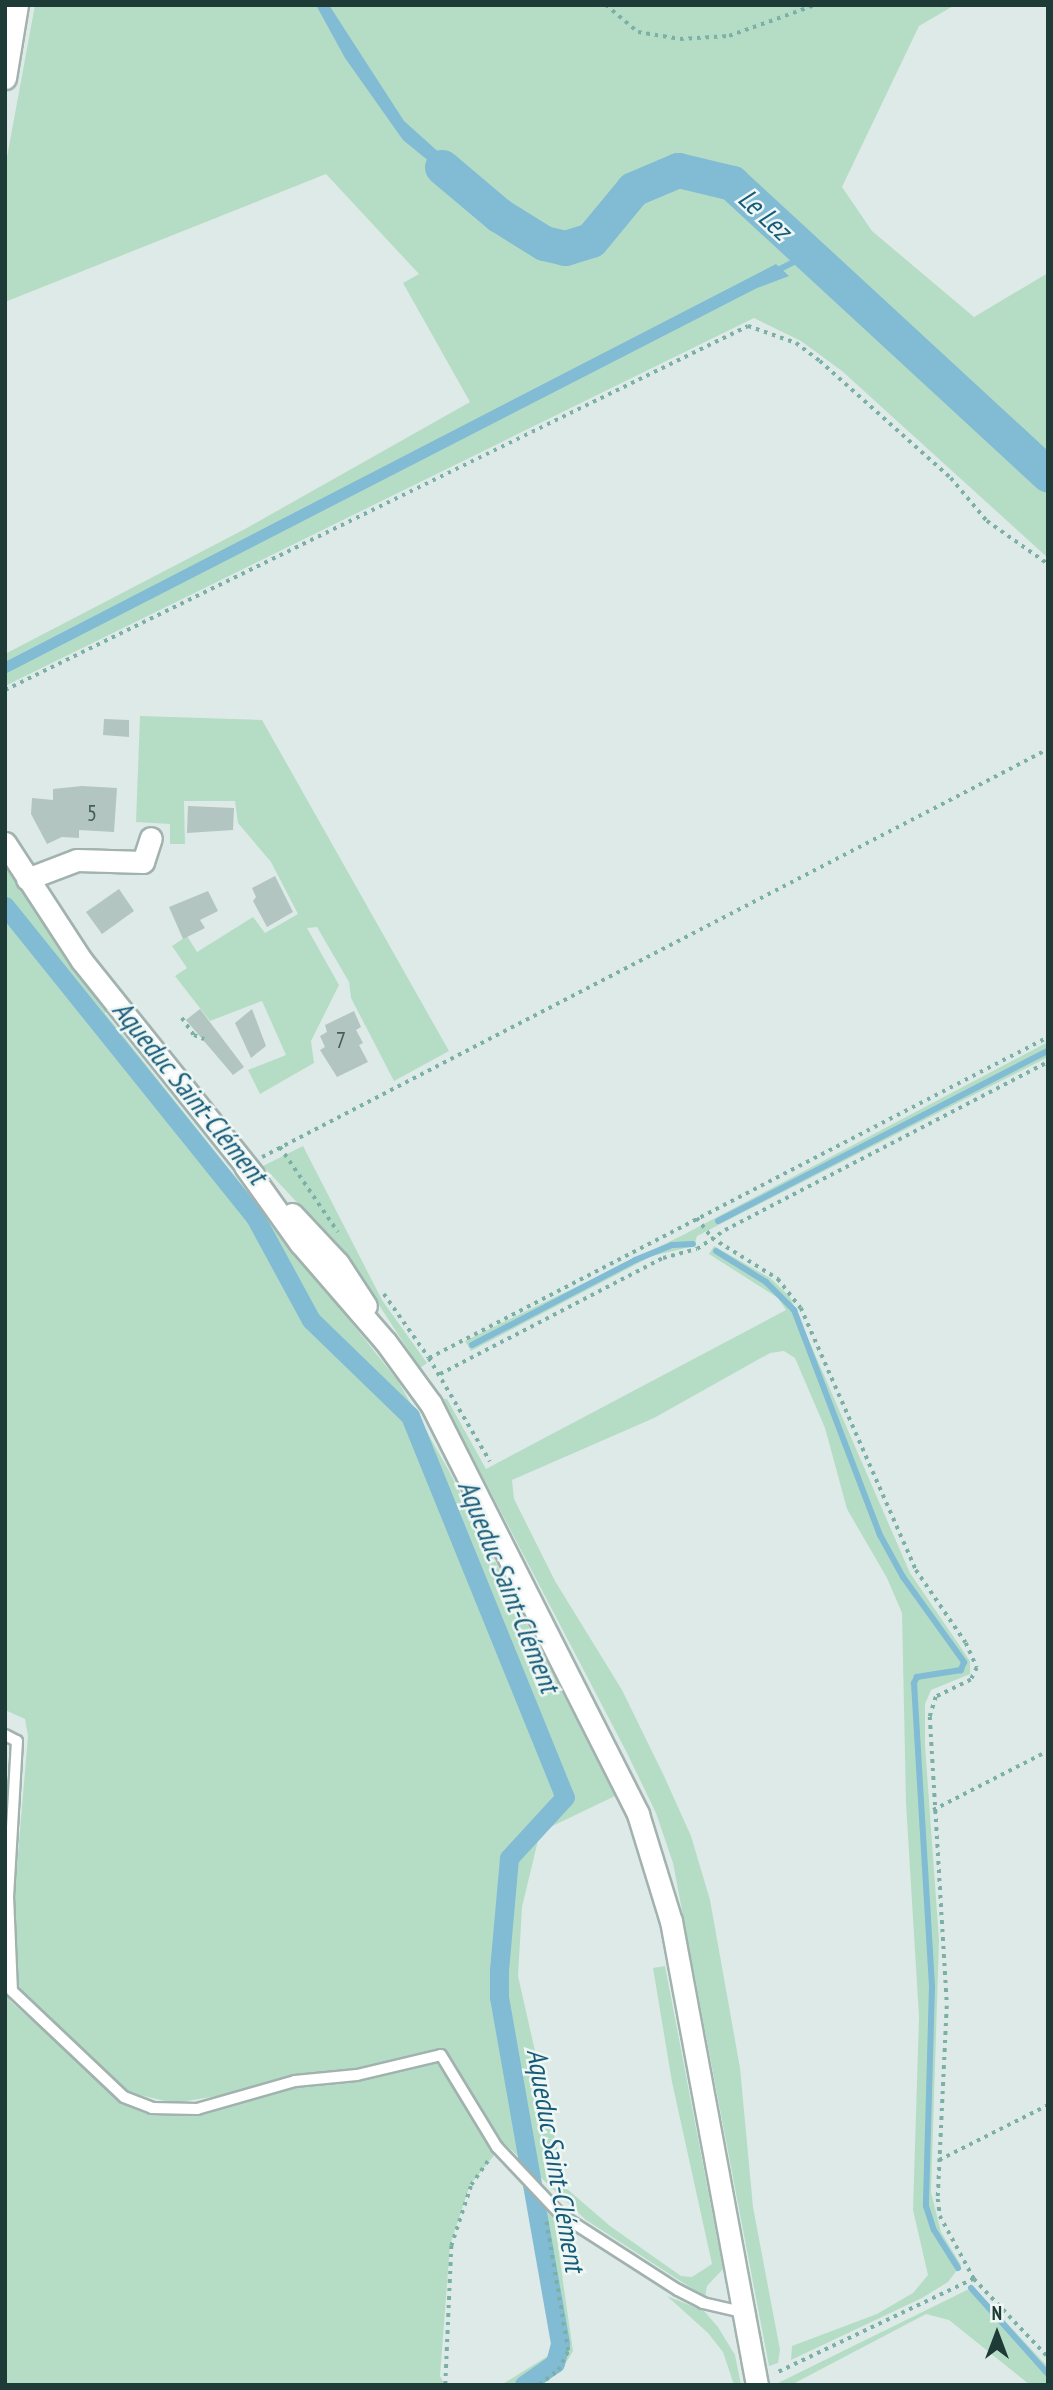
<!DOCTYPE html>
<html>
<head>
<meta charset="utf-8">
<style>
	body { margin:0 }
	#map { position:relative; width:1053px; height:2390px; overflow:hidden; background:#deeae7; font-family:"PT Sans Narrow",sans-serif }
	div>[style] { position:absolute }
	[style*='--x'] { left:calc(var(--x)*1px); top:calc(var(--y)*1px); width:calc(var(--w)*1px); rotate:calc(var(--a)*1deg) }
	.green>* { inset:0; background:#b5ddc6 }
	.water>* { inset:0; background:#81bbd4 }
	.stream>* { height:6px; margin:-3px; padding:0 3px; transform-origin:3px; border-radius:3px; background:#81bbd4 }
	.canal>* { height:19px; margin:-9.5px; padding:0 9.5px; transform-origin:9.5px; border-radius:9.5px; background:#81bbd4 }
	.river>* { height:35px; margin:-17.5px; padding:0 17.5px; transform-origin:17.5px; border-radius:17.5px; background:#81bbd4 }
	.building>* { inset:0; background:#b3c5c0 }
	.path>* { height:3.5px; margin-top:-1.75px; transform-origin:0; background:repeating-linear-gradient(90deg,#7cb0a7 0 3.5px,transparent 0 8.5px) }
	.roads { filter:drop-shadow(2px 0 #a1b2af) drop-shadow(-2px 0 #a1b2af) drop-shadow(0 2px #a1b2af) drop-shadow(0 -2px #a1b2af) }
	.service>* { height:10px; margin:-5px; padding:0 5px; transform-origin:5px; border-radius:5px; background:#fff }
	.minor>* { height:21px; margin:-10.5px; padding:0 10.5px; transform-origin:10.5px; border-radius:10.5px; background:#fff }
	.tertiary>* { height:21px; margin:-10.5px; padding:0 10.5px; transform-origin:10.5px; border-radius:10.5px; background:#fff }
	span { translate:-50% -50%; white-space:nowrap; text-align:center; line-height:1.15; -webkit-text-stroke:5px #eef7f4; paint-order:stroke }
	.number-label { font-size:23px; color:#435e59 }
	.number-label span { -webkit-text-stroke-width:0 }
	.water-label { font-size:28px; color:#165a79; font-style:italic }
	.frame { position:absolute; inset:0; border:7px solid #1e3b37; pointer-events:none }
	.north { position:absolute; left:962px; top:2299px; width:70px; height:70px; -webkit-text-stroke:5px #eef7f4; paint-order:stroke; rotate:0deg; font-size:19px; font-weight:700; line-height:28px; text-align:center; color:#1e3b37 }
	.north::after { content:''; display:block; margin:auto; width:24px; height:32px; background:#1e3b37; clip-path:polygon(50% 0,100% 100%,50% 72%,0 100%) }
</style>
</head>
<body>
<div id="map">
	<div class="green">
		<div style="clip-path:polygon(35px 5px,955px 5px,919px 26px,842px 187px,872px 231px,974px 317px,1048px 273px,1048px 558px,842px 371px,801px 341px,754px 318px,5px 686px,5px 654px,245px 529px,470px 402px,403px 283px,419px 274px,326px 174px,5px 302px,5px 168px)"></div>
		<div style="clip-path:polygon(140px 716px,262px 720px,449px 1051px,394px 1081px,351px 998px,349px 982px,317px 927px,307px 928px,339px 985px,311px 1041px,314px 1063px,260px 1094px,248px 1070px,286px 1055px,262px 1001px,210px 1021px,175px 976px,187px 968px,172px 946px,187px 936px,197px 952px,253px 917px,265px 933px,298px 914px,271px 862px,238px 823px,235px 801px,184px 801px,185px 844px,170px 844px,170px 824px,136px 822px)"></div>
		<div style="clip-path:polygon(5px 861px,53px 936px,108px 1009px,105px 1013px,398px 1381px,449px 1471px,615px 1796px,540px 1832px,522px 1907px,518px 1976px,566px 2188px,610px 2226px,681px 2276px,692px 2277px,712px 2264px,672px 2082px,653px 1968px,665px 1966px,723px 2269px,707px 2286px,705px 2297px,586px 2220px,504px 2143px,470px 2185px,450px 2245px,440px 2376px,445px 2385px,5px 2385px,5px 1990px,10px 2001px,104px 2084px,147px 2112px,197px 2112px,246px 2102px,242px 2092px,174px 2103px,131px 2093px,23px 1995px,15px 1976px,15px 1889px,28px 1736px,25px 1719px,5px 1710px)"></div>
		<div style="clip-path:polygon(1048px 1042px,1048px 1057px,697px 1236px,694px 1246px,652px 1256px,471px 1351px,465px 1341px,683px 1235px)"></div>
		<div style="clip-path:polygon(303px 1146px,382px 1300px,427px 1363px,420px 1368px,347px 1256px,263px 1166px)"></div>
		<div style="clip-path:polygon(714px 1246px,770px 1278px,790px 1297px,910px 1573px,970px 1661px,970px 1674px,931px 1690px,925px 1704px,925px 1745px,939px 1940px,931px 2192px,941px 2232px,961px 2265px,948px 2282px,922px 2298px,791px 2360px,792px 2346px,877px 2314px,913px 2293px,928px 2275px,913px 2210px,919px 2017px,906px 1803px,902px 1613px,887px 1578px,847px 1509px,825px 1428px,795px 1358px,784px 1351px,770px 1353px,654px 1418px,512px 1480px,514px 1499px,555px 1581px,622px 1690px,664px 1776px,691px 1836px,710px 1900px,740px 2068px,753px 2207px,780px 2350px,778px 2363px,769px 2366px,673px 1863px,656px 1813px,627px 1753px,442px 1399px,447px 1399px,486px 1469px,786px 1310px,778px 1298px,709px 1254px)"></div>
		<div style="clip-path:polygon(533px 2196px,554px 2219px,573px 2351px,561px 2371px,539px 2385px,501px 2385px,551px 2354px,555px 2348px)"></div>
		<div style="clip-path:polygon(967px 2290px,978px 2292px,1048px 2367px,1048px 2385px,1030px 2385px,949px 2320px,926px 2314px,791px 2385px,774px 2385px)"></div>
		<div style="clip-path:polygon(667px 2296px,704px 2311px,718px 2327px,735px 2355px,741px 2385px,734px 2385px,723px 2352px,708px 2333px)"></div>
	</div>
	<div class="water">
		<div style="clip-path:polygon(316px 5px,329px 5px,404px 121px,482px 191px,479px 202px,403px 140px,345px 58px)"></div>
		<div style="clip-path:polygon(776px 264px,789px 276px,757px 288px,5px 674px,5px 662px)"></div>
	</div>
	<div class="stream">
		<div style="--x:776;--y:271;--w:37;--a:-27"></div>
		<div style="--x:718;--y:1221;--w:371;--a:-27.3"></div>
		<div style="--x:716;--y:1251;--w:59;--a:31.8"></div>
		<div style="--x:766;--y:1282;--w:40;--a:45"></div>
		<div style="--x:794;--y:1310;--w:241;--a:69.1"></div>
		<div style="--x:880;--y:1535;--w:48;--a:61.3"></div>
		<div style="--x:903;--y:1577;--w:105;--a:54.3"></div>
		<div style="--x:964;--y:1662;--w:9;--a:111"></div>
		<div style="--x:961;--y:1670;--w:45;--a:171"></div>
		<div style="--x:917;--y:1677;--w:7;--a:117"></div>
		<div style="--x:914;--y:1683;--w:304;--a:86.6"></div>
		<div style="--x:932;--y:1986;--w:220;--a:91.6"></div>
		<div style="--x:926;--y:2206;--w:25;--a:72"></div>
		<div style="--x:934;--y:2230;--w:45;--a:57.7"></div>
		<div style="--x:472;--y:1345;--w:184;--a:-27.5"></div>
		<div style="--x:635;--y:1260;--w:40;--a:-22"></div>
		<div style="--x:672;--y:1245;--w:21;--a:-3"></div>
		<div style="--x:971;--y:2288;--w:115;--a:48.2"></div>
	</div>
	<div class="canal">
		<div style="--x:5;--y:906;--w:399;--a:51.2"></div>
		<div style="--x:255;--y:1217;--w:117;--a:61.5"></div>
		<div style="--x:311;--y:1320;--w:138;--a:44.1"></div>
		<div style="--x:410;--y:1416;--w:411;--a:67.9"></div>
		<div style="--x:565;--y:1797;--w:83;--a:132.6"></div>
		<div style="--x:509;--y:1858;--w:112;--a:95.1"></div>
		<div style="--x:499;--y:1970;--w:27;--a:90"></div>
		<div style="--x:499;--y:1997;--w:352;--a:80"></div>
		<div style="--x:560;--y:2344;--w:20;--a:105"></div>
		<div style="--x:555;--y:2363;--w:38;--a:145"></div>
	</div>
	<div class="river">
		<div style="--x:442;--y:167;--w:75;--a:40.1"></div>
		<div style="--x:499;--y:215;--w:53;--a:31.9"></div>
		<div style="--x:544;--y:243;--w:22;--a:13"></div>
		<div style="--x:565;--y:248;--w:27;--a:-17"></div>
		<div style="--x:591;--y:240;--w:66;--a:-50.5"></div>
		<div style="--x:633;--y:189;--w:49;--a:-22.9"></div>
		<div style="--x:678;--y:170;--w:56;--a:13.5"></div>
		<div style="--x:732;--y:183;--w:430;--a:42.7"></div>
	</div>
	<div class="building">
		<div style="clip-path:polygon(104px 719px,129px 720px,129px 737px,103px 735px)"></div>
		<div style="clip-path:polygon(82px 786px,117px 788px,114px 832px,79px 830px,79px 838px,62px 837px,47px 844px,31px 814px,32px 798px,53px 800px,53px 789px)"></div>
		<div style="clip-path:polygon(188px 806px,234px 808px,233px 830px,187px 833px)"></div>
		<div style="clip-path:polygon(275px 876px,293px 912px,267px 927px,253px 901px,256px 897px,252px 888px)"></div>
		<div style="clip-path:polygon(119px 889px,134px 911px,102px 934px,86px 912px)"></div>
		<div style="clip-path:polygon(208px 891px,218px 911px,200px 920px,205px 928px,183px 939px,169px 907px)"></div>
		<div style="clip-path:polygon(200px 1009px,244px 1067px,233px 1075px,186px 1020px)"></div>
		<div style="clip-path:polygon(252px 1009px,266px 1046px,251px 1058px,235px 1023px)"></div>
		<div style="clip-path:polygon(354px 1011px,361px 1027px,356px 1030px,363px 1043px,359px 1045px,368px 1062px,337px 1077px,320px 1050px,325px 1047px,320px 1036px,327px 1032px,325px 1025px)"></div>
	</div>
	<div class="path">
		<div style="--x:606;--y:5;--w:42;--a:40.2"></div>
		<div style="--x:638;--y:32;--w:43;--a:9.5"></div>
		<div style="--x:680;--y:39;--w:49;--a:-3.5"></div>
		<div style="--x:729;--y:36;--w:91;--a:-19.8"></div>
		<div style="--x:5;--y:690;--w:827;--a:-26.1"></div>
		<div style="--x:748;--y:326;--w:51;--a:19.5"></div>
		<div style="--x:796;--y:343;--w:30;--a:37"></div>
		<div style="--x:820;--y:361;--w:176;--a:41.8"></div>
		<div style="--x:951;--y:478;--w:56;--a:50.1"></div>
		<div style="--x:987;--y:521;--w:75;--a:35.2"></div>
		<div style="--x:182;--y:1018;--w:21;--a:55"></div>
		<div style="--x:194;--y:1035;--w:11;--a:22"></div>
		<div style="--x:280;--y:1147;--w:103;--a:55.7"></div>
		<div style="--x:262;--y:1157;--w:886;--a:-27.43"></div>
		<div style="--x:697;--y:1218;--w:25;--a:53"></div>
		<div style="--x:712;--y:1238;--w:78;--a:31.8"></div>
		<div style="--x:778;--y:1279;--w:37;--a:52"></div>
		<div style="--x:801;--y:1308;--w:286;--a:66.3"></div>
		<div style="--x:916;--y:1570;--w:88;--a:55.6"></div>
		<div style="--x:966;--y:1643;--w:27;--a:66"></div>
		<div style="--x:977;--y:1668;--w:13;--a:117"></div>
		<div style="--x:971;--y:1680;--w:39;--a:154"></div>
		<div style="--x:936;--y:1697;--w:21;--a:107"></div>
		<div style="--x:930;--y:1717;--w:289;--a:86.6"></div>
		<div style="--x:947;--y:2006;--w:193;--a:92.7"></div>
		<div style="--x:938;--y:2199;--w:17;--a:83"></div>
		<div style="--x:940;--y:2216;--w:72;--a:61.6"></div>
		<div style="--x:974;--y:2279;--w:221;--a:154.5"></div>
		<div style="--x:384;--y:1294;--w:78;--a:54.9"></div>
		<div style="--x:429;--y:1358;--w:697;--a:-27.41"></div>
		<div style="--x:429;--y:1358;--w:120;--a:59.4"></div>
		<div style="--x:440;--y:1374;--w:251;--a:-27.5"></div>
		<div style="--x:663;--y:1258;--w:35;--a:-15"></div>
		<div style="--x:697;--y:1249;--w:34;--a:-34"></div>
		<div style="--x:725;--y:1230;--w:364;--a:-27.5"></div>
		<div style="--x:933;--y:1810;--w:129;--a:-27.2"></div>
		<div style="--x:939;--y:2160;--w:122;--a:-26.8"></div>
		<div style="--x:974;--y:2279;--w:108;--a:46.5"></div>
		<div style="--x:445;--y:2385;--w:139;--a:-87.5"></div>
		<div style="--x:451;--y:2246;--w:64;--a:-71.8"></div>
		<div style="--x:471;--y:2185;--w:33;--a:-55"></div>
		<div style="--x:539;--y:2385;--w:24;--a:-38"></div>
		<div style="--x:558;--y:2370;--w:21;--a:-62"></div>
		<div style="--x:568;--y:2351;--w:132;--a:-99.6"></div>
	</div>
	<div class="roads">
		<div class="service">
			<div style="--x:5;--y:1735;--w:13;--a:27"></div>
			<div style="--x:17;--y:1741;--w:155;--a:93.3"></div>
			<div style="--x:8;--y:1896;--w:95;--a:87.6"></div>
			<div style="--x:12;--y:1991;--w:154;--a:43.4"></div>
			<div style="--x:124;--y:2097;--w:30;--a:21"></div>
			<div style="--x:152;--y:2108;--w:45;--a:1.3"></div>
			<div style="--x:197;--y:2109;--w:102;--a:-15.9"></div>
			<div style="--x:295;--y:2081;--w:62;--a:-5.5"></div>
			<div style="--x:357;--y:2075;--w:86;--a:-13.4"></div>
			<div style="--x:441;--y:2055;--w:108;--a:58.7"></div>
			<div style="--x:497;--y:2147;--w:93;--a:46.7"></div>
			<div style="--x:561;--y:2215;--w:139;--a:32.7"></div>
			<div style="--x:678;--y:2290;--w:28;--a:27"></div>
			<div style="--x:703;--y:2303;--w:44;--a:13.1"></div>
		</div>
		<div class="minor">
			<div style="--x:27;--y:879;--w:53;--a:-20.8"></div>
			<div style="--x:77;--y:860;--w:66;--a:1.7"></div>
			<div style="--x:143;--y:862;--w:25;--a:-72"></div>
		</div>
		<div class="tertiary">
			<div style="--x:5;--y:78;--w:74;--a:-80.7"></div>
			<div style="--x:5;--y:843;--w:141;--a:56.9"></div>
			<div style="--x:82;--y:961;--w:275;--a:51.3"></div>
			<div style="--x:245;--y:1166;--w:95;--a:54.5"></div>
			<div style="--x:300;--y:1243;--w:130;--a:49.1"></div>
			<div style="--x:385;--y:1341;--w:78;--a:53.9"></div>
			<div style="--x:431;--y:1404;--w:459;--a:63.2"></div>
			<div style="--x:638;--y:1814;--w:112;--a:72.9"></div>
			<div style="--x:671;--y:1921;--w:472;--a:79.5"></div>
			<div style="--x:292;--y:1214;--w:67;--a:46.8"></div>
			<div style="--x:338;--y:1263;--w:51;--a:56.9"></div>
		</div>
	</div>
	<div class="number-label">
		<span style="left:92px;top:813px">5</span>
		<span style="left:341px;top:1040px">7</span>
	</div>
	<div class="water-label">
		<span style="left:765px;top:214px;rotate:43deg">Le Lez</span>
		<span style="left:190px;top:1092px;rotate:51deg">Aqueduc Saint-Clément</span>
		<span style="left:509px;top:1586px;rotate:68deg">Aqueduc Saint-Clément</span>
		<span style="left:556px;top:2160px;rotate:80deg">Aqueduc Saint-Clément</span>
	</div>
	<div class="frame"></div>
	<div class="north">N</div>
</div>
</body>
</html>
